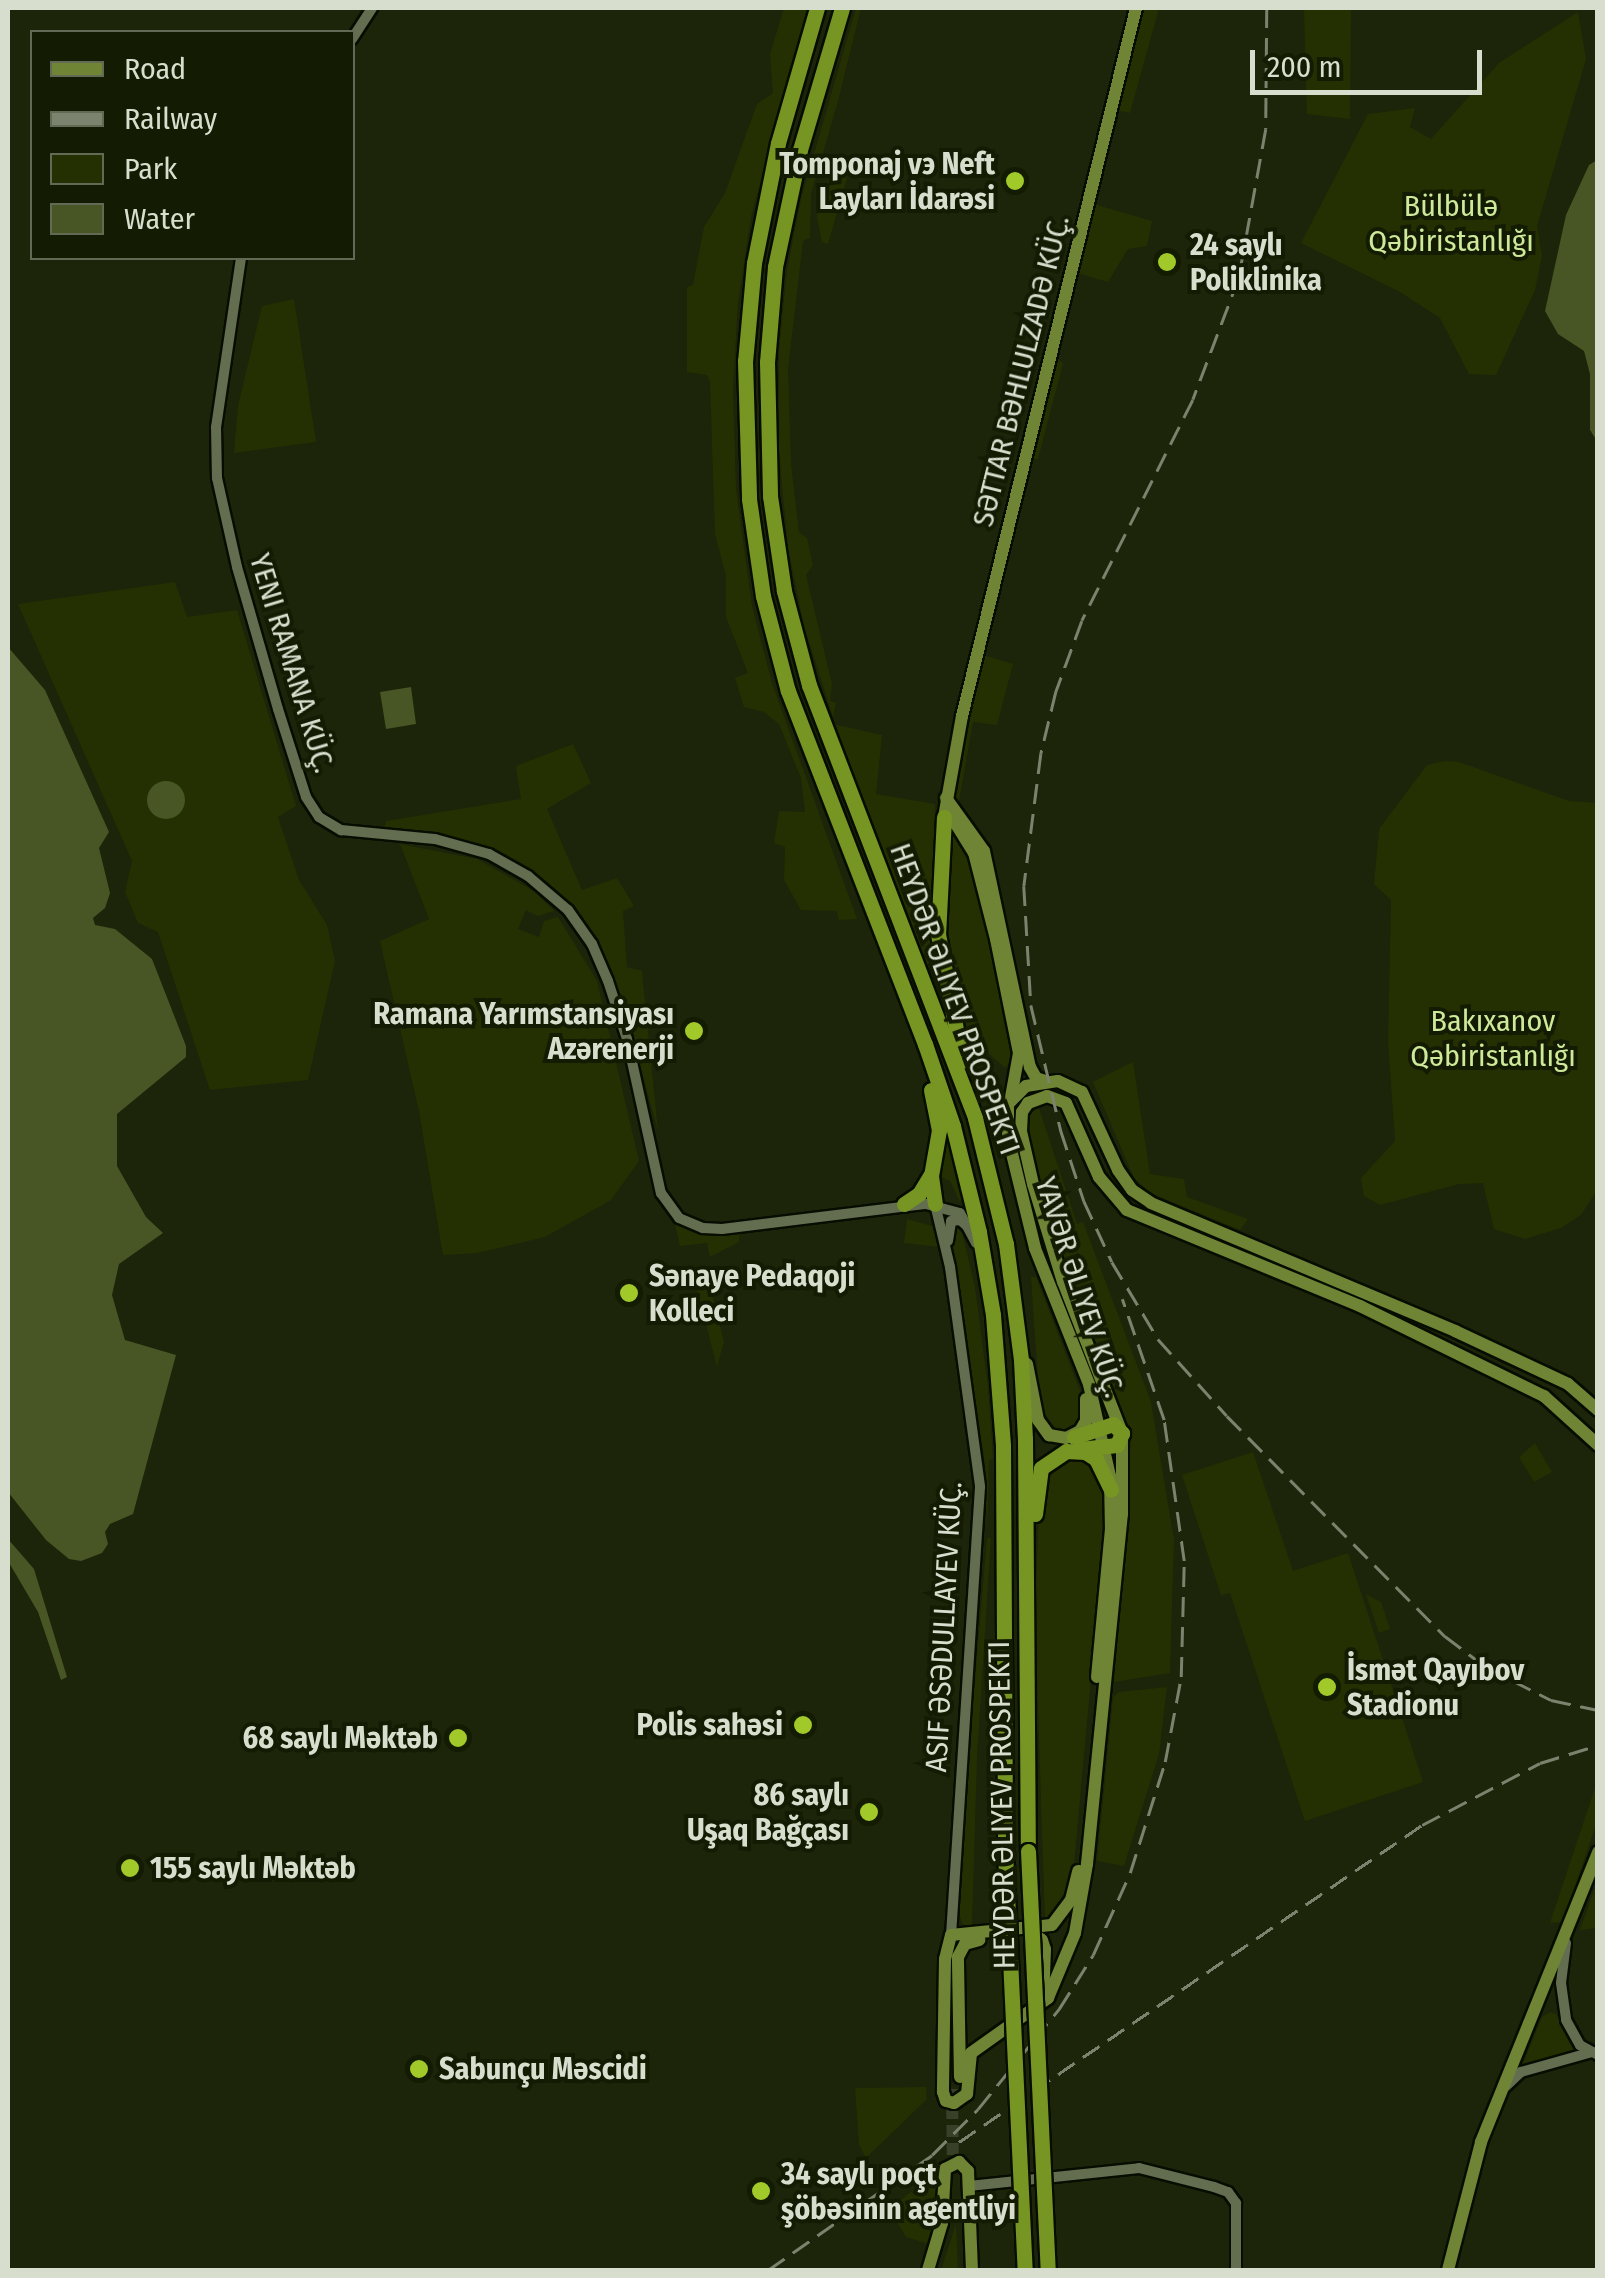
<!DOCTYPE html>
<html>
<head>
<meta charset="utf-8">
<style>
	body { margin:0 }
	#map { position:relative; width:1605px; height:2278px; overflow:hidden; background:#1c2409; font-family:"Fira Sans Condensed",sans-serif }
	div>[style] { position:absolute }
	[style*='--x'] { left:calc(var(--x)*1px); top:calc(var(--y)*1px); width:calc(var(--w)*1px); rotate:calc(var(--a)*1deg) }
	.green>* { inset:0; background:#243002 }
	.water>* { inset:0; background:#475624 }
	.round { border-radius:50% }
	.major-tunnel>* { height:12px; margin-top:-6px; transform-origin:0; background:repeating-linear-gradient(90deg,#384027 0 12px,transparent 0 18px) }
	.roads { filter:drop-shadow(2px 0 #070d00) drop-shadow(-2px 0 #070d00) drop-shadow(0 2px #070d00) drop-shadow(0 -2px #070d00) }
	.minor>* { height:10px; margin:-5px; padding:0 5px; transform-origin:5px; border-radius:5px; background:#636d50 }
	.major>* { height:12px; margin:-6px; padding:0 6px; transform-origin:6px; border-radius:6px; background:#6f8535 }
	.highway>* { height:15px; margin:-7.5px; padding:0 7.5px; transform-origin:7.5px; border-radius:7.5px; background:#779523 }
	.rail>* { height:2.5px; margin-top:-1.25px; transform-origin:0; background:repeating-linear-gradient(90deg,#7b826d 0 20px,transparent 0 30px) }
	.bridges { filter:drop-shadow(2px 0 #070d00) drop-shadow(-2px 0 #070d00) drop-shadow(0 2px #070d00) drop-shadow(0 -2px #070d00) }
	.highway-bridge>* { height:15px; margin:-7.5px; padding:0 7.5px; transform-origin:7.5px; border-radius:7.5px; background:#779523 }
	.dots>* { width:28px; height:28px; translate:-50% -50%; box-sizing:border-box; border:5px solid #131b02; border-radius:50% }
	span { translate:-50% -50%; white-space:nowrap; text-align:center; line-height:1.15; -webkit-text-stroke:8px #131b02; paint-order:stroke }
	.poi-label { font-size:30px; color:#d8dece; font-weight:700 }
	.right { translate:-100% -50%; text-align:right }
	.left { translate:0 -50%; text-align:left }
	.park-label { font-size:30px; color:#cee999 }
	.street-label { font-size:30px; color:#d8dece }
	.frame { position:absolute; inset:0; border:10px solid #d8dece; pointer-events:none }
	.legend { position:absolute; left:30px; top:30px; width:325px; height:230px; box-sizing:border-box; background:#131b02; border:2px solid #626954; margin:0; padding:12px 18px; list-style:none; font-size:30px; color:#d8dece }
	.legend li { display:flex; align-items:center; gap:20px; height:50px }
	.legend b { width:50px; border:2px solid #626954 }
	.scale { position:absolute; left:1250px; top:50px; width:232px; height:45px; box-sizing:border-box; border:5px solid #d8dece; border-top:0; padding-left:12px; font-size:30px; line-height:35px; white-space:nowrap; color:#d8dece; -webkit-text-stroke:8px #131b02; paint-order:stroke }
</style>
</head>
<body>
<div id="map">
	<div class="green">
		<div style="clip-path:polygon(784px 8px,807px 8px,751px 217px,738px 303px,733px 390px,736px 489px,752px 606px,772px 683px,857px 919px,839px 920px,837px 911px,801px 910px,784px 880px,785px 847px,774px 843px,779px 811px,805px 812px,801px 778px,779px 724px,764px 712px,744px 707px,735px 678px,748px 673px,726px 617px,726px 576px,715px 534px,710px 382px,707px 375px,687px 372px,687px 287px,693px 285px,704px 227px,725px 193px,757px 104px,773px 93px,770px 54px)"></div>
		<div style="clip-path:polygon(856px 8px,861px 8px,838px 101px,811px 194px,810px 238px,803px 241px,788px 369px,791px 464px,799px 532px,807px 538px,813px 565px,806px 575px,832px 684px,830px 701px,836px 703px,833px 717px,804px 626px,788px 548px,779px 452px,779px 349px,787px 270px,801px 199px)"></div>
		<div style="clip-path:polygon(1142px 8px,1159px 8px,1130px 113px,1115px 110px)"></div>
		<div style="clip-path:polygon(1304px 8px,1351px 8px,1350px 119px,1307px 114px)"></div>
		<div style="clip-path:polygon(1578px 12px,1586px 59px,1537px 226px,1542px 256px,1535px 290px,1496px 375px,1469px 374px,1440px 318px,1400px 292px,1301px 243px,1368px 114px,1415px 108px,1410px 127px,1431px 139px,1499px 63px)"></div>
		<div style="clip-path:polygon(834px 160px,851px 164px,828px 244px,822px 242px,817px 217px)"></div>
		<div style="clip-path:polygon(1094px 204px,1152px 221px,1147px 246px,1128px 249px,1108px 282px,1077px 273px)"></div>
		<div style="clip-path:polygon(294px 299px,316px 442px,234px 453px,238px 406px,262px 306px)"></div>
		<div style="clip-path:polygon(1056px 358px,1063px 363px,1038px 459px,1029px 459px)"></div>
		<div style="clip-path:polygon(175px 582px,187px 617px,237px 610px,296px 806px,278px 817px,299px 880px,327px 925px,335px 961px,308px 1080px,210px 1090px,158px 932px,138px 923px,125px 892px,132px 861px,18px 604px)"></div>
		<div style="clip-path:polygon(983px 655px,1013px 664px,997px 725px,973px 722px,959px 801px,952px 799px,955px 771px)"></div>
		<div style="clip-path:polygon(833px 724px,882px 735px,876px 794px,935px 804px,929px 975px)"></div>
		<div style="clip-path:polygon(573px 744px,591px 783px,547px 809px,582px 890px,617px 878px,634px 906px,623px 911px,627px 967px,642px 971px,658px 1131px,621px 995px,603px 958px,564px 901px,524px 869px,385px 829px,386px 821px,521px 799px,516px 766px)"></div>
		<div style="clip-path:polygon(1444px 761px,1459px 762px,1569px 801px,1597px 803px,1597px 1190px,1581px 1215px,1561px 1228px,1525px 1239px,1494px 1229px,1483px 1183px,1459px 1184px,1380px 1205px,1364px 1196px,1361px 1178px,1395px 1141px,1388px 1042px,1391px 900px,1374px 884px,1379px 829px,1427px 765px)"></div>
		<div style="clip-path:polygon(949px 830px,962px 837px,975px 871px,1007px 1008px,1014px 1058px,1005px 1068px,970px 1036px,951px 978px,943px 915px)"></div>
		<div style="clip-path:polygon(400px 844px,477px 859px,534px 891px,554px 911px,538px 916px,526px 910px,518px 929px,539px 937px,544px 921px,558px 917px,597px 981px,639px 1161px,611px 1200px,545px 1237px,477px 1253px,443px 1255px,419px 1111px,380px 941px,429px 919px)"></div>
		<div style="clip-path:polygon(1133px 1062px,1150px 1174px,1184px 1179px,1187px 1197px,1248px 1219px,1240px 1230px,1150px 1193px,1134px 1178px,1093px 1082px)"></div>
		<div style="clip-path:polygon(1038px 1105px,1077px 1224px,1083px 1222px,1151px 1402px,1174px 1540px,1170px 1673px,1114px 1682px,1131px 1438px,1056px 1243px,1029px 1155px,1026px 1117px)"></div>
		<div style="clip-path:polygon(946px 1134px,962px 1197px,960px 1202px,950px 1181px,936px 1174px)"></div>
		<div style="clip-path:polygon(907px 1219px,932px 1226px,940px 1247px,904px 1243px)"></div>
		<div style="clip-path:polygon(675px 1224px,712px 1235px,739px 1232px,739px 1242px,710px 1257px,707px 1243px,680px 1246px)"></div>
		<div style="clip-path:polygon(960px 1224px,975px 1287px,988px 1387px,993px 1458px,989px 1460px,987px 1535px,985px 1464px,951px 1239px,953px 1227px)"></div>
		<div style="clip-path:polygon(706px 1270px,724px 1342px,717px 1367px,693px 1273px)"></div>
		<div style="clip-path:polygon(1031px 1277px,1036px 1277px,1080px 1391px,1082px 1422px,1065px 1434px,1048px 1428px,1040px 1411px)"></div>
		<div style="clip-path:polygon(1535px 1443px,1552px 1472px,1534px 1482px,1519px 1457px)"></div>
		<div style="clip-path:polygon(1253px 1452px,1293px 1571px,1348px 1553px,1423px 1782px,1305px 1821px,1230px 1593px,1221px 1595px,1182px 1475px)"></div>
		<div style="clip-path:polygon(1067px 1454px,1094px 1461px,1106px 1496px,1105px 1525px,1073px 1875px,1066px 1898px,1045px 1921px,1035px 1617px,1040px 1481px,1044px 1471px)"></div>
		<div style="clip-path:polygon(987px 1538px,991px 1538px,977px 1757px,972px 1925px,963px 1925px,956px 1905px)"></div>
		<div style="clip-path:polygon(1366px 1594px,1381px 1602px,1390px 1629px,1379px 1633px)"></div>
		<div style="clip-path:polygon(1167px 1687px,1159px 1754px,1124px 1866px,1097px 1861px,1113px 1698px,1119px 1692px)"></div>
		<div style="clip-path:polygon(1596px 1785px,1597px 1822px,1563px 1922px,1550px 1923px)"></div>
		<div style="clip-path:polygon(1597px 1882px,1596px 1928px,1580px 1930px)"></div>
		<div style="clip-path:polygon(1550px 2012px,1556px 2014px,1579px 2052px,1523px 2064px,1542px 2017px)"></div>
		<div style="clip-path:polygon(926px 2087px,927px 2099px,866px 2158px,859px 2144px,855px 2088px)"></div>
		<div style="clip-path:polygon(938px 2171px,938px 2212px,929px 2244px,906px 2237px,889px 2209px)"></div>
		<div style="clip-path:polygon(956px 2224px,958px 2270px,941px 2270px)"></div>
	</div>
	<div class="water">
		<div style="clip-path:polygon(1597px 160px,1597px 441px,1590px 430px,1590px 374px,1584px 351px,1558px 334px,1545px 311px,1566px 215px,1589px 165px)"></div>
		<div style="clip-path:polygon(8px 647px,45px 690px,109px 832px,99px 848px,110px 893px,105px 908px,93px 918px,95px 925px,115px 929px,152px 959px,186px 1046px,186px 1057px,117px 1114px,117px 1166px,146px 1217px,163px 1233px,119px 1264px,112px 1295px,125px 1340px,176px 1355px,133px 1514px,110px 1524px,105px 1532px,108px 1544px,102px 1553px,81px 1561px,69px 1559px,46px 1540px,8px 1492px)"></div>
		<div style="clip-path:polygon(411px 687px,416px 724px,386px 729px,380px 692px)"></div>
		<div class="round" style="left:147px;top:781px;width:38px;height:38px"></div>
		<div style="clip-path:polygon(8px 1539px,34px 1569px,67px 1677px,61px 1680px,38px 1612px,8px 1561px)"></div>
	</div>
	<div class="major-tunnel">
		<div style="--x:952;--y:2089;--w:81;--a:89.3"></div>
	</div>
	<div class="roads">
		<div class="minor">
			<div style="--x:352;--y:39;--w:37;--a:-57"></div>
			<div style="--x:241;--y:258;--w:171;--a:98.4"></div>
			<div style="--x:216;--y:427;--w:51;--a:88.9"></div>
			<div style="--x:217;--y:478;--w:91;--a:77.3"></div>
			<div style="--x:237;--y:567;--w:148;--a:73.9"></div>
			<div style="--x:278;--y:709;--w:92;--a:72.3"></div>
			<div style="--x:306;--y:797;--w:24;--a:57"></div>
			<div style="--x:319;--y:817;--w:26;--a:31"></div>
			<div style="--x:341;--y:830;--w:94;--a:5.5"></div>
			<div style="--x:435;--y:839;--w:56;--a:15.5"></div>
			<div style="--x:489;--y:854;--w:45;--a:29.4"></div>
			<div style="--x:528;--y:876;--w:52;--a:40.4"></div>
			<div style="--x:568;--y:910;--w:42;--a:54.8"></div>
			<div style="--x:592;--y:944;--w:40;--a:66.6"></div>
			<div style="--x:608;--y:981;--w:61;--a:71.9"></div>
			<div style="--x:627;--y:1039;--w:158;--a:77.6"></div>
			<div style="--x:661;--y:1193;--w:31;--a:54"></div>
			<div style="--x:679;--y:1218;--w:26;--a:23"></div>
			<div style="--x:703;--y:1228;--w:19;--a:3"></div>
			<div style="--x:722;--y:1229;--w:206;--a:-7"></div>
			<div style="--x:926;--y:1204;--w:35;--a:15"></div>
			<div style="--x:960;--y:1213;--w:34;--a:62"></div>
			<div style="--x:935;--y:1204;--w:65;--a:76.6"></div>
			<div style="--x:950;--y:1267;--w:222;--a:82.2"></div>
			<div style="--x:980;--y:1487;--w:449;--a:93.7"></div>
			<div style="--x:948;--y:1241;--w:20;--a:-81"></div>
			<div style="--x:951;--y:1221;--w:9;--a:-6"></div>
			<div style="--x:960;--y:1220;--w:8;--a:40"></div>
			<div style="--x:1566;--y:1943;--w:40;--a:97.1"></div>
			<div style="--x:1561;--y:1983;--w:37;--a:82"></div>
			<div style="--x:1566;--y:2020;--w:29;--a:61"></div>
			<div style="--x:1580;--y:2045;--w:21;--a:29"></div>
			<div style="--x:1506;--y:2086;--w:21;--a:-43"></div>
			<div style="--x:1521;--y:2072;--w:74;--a:-15.7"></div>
			<div style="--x:969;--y:2186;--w:171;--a:-6"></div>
			<div style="--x:1139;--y:2168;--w:77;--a:14.2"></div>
			<div style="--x:1214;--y:2187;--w:15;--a:20"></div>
			<div style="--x:1228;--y:2192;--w:14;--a:54"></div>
			<div style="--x:1236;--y:2203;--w:67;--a:90"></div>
		</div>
		<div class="major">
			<div style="--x:946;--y:798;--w:65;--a:54.4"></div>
			<div style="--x:984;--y:851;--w:221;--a:78"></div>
			<div style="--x:1030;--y:1067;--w:13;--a:61"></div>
			<div style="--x:1036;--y:1078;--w:9;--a:18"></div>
			<div style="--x:1011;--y:1097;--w:45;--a:-79.7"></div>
			<div style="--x:1019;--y:1053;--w:116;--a:-101.4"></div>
			<div style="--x:996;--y:939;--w:89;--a:-104.3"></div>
			<div style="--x:974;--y:853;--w:34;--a:-122"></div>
			<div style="--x:956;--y:824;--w:14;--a:-150"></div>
			<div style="--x:944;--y:817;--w:103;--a:-79.9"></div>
			<div style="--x:962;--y:716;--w:729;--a:-76.19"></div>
			<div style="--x:1027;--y:1364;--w:57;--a:78.9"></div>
			<div style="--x:1038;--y:1420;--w:19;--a:54"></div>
			<div style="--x:1049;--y:1435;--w:17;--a:10"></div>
			<div style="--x:1066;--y:1438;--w:16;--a:-27"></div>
			<div style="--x:1080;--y:1431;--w:12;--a:-59"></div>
			<div style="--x:1086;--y:1421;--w:22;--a:-90"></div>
			<div style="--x:1097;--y:1677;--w:148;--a:-84.6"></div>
			<div style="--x:1111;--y:1530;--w:54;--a:-91.1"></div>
			<div style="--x:1110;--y:1476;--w:94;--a:-102.9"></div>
			<div style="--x:1089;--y:1384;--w:146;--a:-111.7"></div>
			<div style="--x:1035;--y:1248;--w:114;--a:-103.7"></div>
			<div style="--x:1008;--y:1137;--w:33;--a:-90"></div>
			<div style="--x:1008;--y:1104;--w:25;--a:-45"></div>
			<div style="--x:1026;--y:1086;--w:32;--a:-9"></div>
			<div style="--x:1058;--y:1081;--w:26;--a:25"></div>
			<div style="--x:1082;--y:1092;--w:86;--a:65.2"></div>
			<div style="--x:1118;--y:1170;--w:24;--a:55"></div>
			<div style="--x:1132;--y:1190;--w:23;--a:34"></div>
			<div style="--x:1151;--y:1203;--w:330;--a:22.8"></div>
			<div style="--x:1455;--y:1331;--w:125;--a:25.1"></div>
			<div style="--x:1568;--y:1384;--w:40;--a:41"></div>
			<div style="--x:1029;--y:1930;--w:16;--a:38"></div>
			<div style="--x:1042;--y:1940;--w:9;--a:72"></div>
			<div style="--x:1045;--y:1949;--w:51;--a:92.2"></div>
			<div style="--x:951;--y:1935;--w:25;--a:104"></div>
			<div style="--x:945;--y:1959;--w:133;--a:90.9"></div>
			<div style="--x:943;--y:2092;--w:9;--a:72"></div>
			<div style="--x:946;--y:2101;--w:8;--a:14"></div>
			<div style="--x:954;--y:2103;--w:16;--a:-35"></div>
			<div style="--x:967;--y:2094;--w:41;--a:-84.4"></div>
			<div style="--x:971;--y:2053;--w:95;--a:-35.5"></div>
			<div style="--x:1048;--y:1998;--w:70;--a:-67.4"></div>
			<div style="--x:1075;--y:1933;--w:70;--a:-80.1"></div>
			<div style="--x:1087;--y:1864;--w:352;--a:-84.3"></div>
			<div style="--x:1122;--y:1514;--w:81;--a:-90"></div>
			<div style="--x:1122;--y:1433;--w:162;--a:-111.3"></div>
			<div style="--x:1063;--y:1282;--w:102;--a:-107"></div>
			<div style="--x:1033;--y:1184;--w:54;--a:-102.8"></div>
			<div style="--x:1021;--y:1131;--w:19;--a:-87"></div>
			<div style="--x:1022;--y:1112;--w:11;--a:-56"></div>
			<div style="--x:1028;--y:1103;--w:20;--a:-20"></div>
			<div style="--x:1047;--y:1096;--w:20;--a:20"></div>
			<div style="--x:1066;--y:1103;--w:81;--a:66"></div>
			<div style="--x:1099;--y:1177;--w:43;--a:49.7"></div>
			<div style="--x:1127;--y:1210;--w:252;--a:22.4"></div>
			<div style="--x:1360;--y:1306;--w:205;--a:26.1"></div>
			<div style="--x:1544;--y:1396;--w:73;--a:42.2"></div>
			<div style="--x:951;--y:1935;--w:101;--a:-5.7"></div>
			<div style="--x:1052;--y:1925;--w:31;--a:-53"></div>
			<div style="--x:1071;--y:1900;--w:30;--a:-76"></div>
			<div style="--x:960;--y:2077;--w:120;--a:-91"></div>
			<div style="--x:958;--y:1957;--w:15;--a:-62"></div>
			<div style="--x:965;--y:1944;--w:15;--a:-16"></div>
			<div style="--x:928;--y:2270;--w:49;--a:-73.4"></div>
			<div style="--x:942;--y:2223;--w:54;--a:-86.8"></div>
			<div style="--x:945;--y:2169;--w:16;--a:-27"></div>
			<div style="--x:959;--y:2162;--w:13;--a:45"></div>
			<div style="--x:968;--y:2171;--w:99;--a:87.7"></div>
			<div style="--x:1448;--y:2270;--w:132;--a:-75.5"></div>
			<div style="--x:1481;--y:2142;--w:313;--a:-68"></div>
		</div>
		<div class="highway">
			<div style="--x:817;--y:8;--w:141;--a:106.1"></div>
			<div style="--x:778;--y:143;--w:122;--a:101.3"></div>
			<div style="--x:754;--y:263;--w:98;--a:95.2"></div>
			<div style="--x:745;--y:361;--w:138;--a:88.3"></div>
			<div style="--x:749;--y:499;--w:98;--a:81.8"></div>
			<div style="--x:763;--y:596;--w:98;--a:75.3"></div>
			<div style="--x:788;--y:691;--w:379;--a:68.8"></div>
			<div style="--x:925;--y:1044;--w:87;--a:71.1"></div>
			<div style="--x:953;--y:1126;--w:109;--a:76.2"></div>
			<div style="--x:979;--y:1232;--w:84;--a:80.4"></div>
			<div style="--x:993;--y:1315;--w:131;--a:85.6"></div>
			<div style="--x:1003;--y:1446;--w:406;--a:89.7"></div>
			<div style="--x:842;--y:8;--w:148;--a:106.5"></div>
			<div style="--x:800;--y:150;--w:120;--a:102.1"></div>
			<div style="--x:775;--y:267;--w:95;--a:94.8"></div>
			<div style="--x:767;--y:362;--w:134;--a:88.7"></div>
			<div style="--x:770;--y:496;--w:96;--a:81.6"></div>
			<div style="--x:784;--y:591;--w:97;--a:75.1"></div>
			<div style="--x:809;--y:685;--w:464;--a:69"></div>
			<div style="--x:975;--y:1118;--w:130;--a:76.2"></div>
			<div style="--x:1006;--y:1244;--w:117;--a:82.6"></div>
			<div style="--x:1021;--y:1360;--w:79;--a:87.1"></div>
			<div style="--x:1025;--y:1439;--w:412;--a:89.6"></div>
			<div style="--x:944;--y:817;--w:117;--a:92.9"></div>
			<div style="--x:938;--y:934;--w:129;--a:79.3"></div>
			<div style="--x:931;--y:1090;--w:41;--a:78.7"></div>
			<div style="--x:939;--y:1130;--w:47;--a:99.9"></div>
			<div style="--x:931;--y:1176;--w:28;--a:82"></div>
			<div style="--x:904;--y:1204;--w:18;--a:-34"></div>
			<div style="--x:919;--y:1194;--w:21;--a:-59"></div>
			<div style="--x:1074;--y:1437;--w:41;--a:-18.4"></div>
			<div style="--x:1113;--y:1424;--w:13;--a:45"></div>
			<div style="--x:1122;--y:1433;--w:13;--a:113"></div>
			<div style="--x:1117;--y:1445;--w:38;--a:174"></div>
			<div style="--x:1035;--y:1514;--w:46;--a:-82.6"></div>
			<div style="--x:1041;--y:1468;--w:30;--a:-34"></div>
			<div style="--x:1066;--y:1451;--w:19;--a:3"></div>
			<div style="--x:1085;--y:1452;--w:13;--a:32"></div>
			<div style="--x:1096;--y:1459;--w:34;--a:64"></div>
		</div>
	</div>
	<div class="rail">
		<div style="--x:1267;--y:8;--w:121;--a:90.5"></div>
		<div style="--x:1266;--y:129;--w:151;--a:100.3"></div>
		<div style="--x:1239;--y:278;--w:130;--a:110.7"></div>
		<div style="--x:1193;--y:400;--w:247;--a:116.7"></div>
		<div style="--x:1082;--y:621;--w:76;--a:110.1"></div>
		<div style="--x:1056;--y:692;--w:64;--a:103.6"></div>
		<div style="--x:1041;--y:754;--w:133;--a:97.3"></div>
		<div style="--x:1024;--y:886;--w:119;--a:86.6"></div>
		<div style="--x:1031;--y:1005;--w:130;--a:76.6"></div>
		<div style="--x:1061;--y:1131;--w:74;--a:71.8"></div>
		<div style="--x:1084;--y:1201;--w:67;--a:65.3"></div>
		<div style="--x:1112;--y:1262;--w:90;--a:59.1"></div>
		<div style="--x:1158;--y:1339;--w:103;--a:48.1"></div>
		<div style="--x:1227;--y:1416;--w:310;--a:45.3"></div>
		<div style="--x:1445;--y:1636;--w:51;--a:37.1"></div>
		<div style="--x:1486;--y:1667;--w:73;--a:26.9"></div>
		<div style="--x:1551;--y:1700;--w:48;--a:12"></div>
		<div style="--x:959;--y:2142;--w:561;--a:-34.4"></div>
		<div style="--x:1422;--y:1825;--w:133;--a:-27.7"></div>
		<div style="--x:1540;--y:1763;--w:61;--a:-17.2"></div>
		<div style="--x:768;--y:2270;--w:200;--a:-35"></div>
		<div style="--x:932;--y:2155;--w:65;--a:-45"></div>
		<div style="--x:978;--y:2109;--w:129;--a:-51"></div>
		<div style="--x:1059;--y:2009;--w:64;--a:-57.8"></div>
		<div style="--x:1093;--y:1955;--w:90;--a:-65.7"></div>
		<div style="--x:1130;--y:1873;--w:116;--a:-72.5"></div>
		<div style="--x:1165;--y:1762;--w:86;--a:-79.3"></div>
		<div style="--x:1181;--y:1677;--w:116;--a:-88.5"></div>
		<div style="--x:1184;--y:1561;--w:142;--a:-98.1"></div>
		<div style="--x:1164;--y:1420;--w:128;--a:-109.1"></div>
	</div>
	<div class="bridges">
		<div class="highway-bridge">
			<div style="--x:1028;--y:1851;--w:419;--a:87.3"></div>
			<div style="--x:1005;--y:1852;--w:418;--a:87.3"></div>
		</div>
	</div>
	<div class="dots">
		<div style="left:1015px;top:181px;background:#a1c92a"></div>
		<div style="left:1167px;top:262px;background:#a1c92a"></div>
		<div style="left:694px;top:1031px;background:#a1c92a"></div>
		<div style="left:629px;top:1293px;background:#a1c92a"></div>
		<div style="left:1327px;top:1687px;background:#a1c92a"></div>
		<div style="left:803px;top:1725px;background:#a1c92a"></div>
		<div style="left:458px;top:1738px;background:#a1c92a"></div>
		<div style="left:869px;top:1812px;background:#a1c92a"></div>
		<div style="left:130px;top:1868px;background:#a1c92a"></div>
		<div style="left:419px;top:2069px;background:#a1c92a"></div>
		<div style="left:761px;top:2191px;background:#a1c92a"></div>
	</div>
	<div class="poi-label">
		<span class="right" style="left:995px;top:181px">Tomponaj vэ Neft<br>Layları İdarəsi</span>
		<span class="left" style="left:1190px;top:262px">24 saylı<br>Poliklinika</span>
		<span class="right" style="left:674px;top:1031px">Ramana Yarımstansiyası<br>Azərenerji</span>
		<span class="left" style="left:649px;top:1293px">Sənaye Pedaqoji<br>Kolleci</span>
		<span class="left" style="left:1347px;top:1687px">İsmət Qayıbov<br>Stadionu</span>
		<span class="right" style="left:783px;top:1725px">Polis sahəsi</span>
		<span class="right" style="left:438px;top:1738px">68 saylı Məktəb</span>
		<span class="right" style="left:849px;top:1812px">86 saylı<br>Uşaq Bağçası</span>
		<span class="left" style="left:150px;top:1868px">155 saylı Məktəb</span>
		<span class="left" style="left:439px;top:2069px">Sabunçu Məscidi</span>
		<span class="left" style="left:781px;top:2191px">34 saylı poçt<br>şöbəsinin agentliyi</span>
	</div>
	<div class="park-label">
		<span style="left:1451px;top:223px">Bülbülə<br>Qəbiristanlığı</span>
		<span style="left:1493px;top:1038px">Bakıxanov<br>Qəbiristanlığı</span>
	</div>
	<div class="street-label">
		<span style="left:1021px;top:371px;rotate:-76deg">SƏTTAR BƏHLULZADƏ KÜÇ.</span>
		<span style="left:292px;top:663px;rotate:73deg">YENI RAMANA KÜÇ.</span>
		<span style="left:955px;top:999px;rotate:70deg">HEYDƏR ƏLIYEV PROSPEKTI</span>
		<span style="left:1080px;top:1287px;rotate:72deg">YAVƏR ƏLIYEV KÜÇ.</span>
		<span style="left:944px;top:1627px;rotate:-87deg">ASIF ƏSƏDULLAYEV KÜÇ.</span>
		<span style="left:1002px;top:1805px;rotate:-91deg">HEYDƏR ƏLIYEV PROSPEKTI</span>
	</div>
	<div class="frame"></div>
	<ul class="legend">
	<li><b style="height:12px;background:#6f8535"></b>Road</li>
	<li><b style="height:12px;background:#7b826d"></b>Railway</li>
	<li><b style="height:28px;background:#243002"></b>Park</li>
	<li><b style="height:28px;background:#475624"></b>Water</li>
	</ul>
	<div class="scale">200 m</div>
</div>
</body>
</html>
